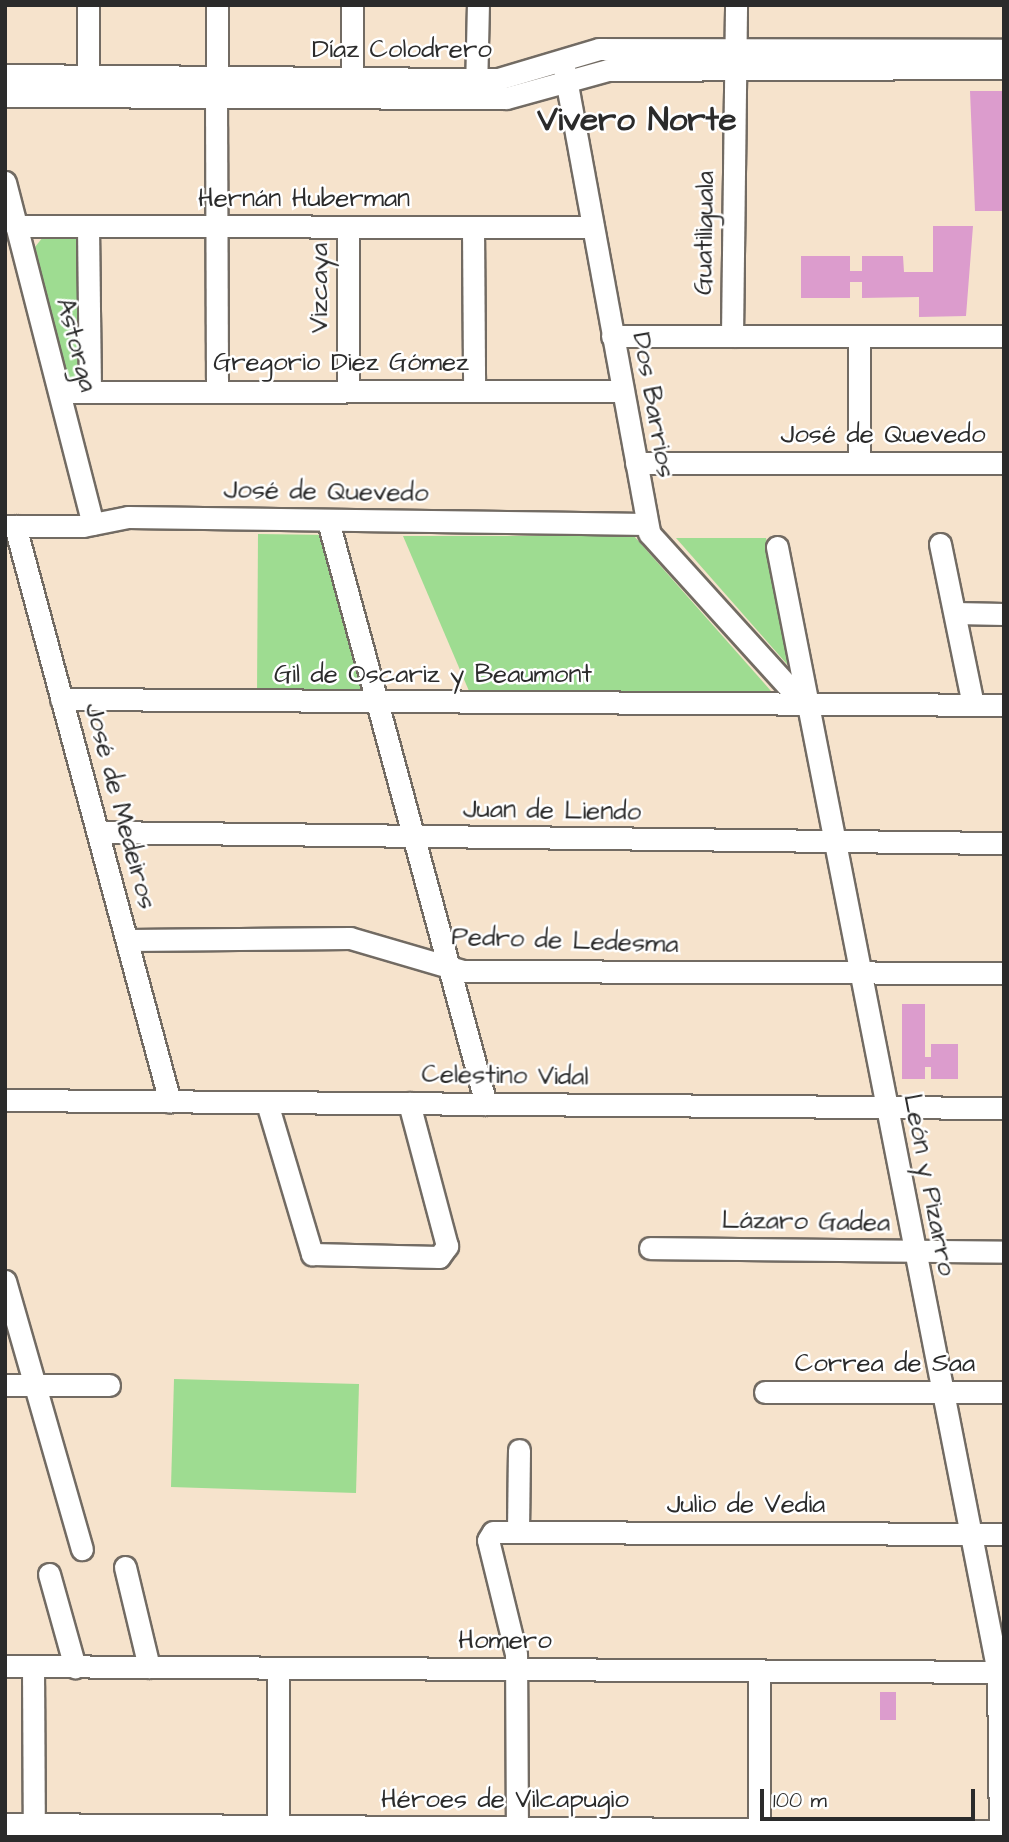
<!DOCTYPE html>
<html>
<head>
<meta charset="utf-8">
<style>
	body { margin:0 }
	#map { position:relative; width:1009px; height:1842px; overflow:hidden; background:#f6e3cc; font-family:"Architects Daughter",sans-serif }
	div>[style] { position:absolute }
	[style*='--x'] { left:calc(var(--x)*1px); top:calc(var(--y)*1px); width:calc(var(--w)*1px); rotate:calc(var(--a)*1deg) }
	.green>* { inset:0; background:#9edc91 }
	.building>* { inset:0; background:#dc9ccd }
	.roads { filter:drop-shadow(2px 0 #726b63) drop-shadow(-2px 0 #726b63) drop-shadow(0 2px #726b63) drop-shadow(0 -2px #726b63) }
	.minor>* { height:21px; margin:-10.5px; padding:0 10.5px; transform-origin:10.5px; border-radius:10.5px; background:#fff }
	span { translate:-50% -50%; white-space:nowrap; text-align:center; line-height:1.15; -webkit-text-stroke:5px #fff; paint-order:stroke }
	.street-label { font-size:26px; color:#2b2b2b }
	.district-label { font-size:33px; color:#2b2b2b; font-weight:700 }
	.frame { position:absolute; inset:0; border:7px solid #2b2b2b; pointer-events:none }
	.scale { position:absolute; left:760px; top:1789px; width:215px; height:32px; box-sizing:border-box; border:4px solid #2b2b2b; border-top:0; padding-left:9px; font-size:21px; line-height:24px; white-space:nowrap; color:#2b2b2b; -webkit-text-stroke:5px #fff; paint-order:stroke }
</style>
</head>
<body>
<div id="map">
	<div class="green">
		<div style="clip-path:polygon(43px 237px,79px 237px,81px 383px,68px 381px,35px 247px)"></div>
		<div style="clip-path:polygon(258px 534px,329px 535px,370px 693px,257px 693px)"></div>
		<div style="clip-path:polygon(403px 536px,634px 536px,771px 691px,469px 691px)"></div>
		<div style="clip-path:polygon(676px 538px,766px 538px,793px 671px)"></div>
		<div style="clip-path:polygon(174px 1379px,359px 1384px,356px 1493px,171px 1487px)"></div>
	</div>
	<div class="building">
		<div style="clip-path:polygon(970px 91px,1004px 91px,1004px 211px,975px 211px)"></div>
		<div style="clip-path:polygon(933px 226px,973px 226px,966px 316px,919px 317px,919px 297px,862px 298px,862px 282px,850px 282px,850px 298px,801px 298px,801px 256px,850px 256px,850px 271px,862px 271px,862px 256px,903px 256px,904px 272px,933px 272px)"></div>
		<div style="clip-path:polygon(902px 1004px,925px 1004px,925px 1057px,931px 1057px,931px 1044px,958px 1044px,958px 1079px,931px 1079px,931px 1067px,925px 1067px,925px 1079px,902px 1079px)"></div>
		<div style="clip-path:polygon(880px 1692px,896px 1692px,896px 1720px,880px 1720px)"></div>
	</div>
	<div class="roads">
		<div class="minor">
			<div style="--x:88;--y:5;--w:71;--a:90"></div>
			<div style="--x:564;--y:68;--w:473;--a:79.6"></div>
			<div style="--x:649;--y:533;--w:231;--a:47.8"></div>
			<div style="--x:5;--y:75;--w:493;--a:0.5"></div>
			<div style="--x:498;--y:79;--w:105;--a:-16.5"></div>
			<div style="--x:599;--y:49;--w:405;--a:0.1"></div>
			<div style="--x:217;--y:78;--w:73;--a:-90"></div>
			<div style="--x:352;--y:78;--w:73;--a:-90"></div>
			<div style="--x:476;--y:91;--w:86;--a:-88.7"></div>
			<div style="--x:5;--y:96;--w:501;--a:0.23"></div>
			<div style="--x:506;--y:98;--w:106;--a:-15.4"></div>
			<div style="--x:608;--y:70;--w:396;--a:-0.3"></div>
			<div style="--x:216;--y:98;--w:294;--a:89.8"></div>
			<div style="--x:5;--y:182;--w:353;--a:75.6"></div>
			<div style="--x:16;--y:226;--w:577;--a:0.1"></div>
			<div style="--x:88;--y:227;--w:165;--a:89.3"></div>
			<div style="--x:348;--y:227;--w:164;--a:90"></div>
			<div style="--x:473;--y:227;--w:163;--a:89.6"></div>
			<div style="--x:612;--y:336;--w:392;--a:0"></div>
			<div style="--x:732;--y:336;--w:331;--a:-89.3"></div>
			<div style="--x:859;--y:337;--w:125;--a:90"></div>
			<div style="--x:60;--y:392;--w:562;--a:-0.1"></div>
			<div style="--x:636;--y:463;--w:368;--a:0"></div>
			<div style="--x:328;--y:521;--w:604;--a:74.84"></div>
			<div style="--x:5;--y:526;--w:78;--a:0"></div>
			<div style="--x:83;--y:526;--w:46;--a:-11.3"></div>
			<div style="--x:128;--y:517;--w:518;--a:0.77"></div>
			<div style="--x:15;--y:526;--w:596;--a:74.94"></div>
			<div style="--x:940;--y:544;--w:164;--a:78.4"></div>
			<div style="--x:777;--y:547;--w:1147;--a:78.89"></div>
			<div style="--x:998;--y:1672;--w:165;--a:89.3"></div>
			<div style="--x:955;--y:613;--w:49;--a:1.2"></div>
			<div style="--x:61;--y:699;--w:943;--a:0.36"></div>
			<div style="--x:99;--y:832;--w:905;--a:0.7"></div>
			<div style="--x:128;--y:940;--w:222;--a:-0.5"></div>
			<div style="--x:350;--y:938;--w:118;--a:16.3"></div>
			<div style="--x:463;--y:971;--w:541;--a:0.21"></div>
			<div style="--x:5;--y:1100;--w:999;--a:0.46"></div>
			<div style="--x:267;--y:1103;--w:158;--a:73.4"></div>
			<div style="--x:312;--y:1254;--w:127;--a:1.4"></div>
			<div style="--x:439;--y:1257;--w:14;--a:-54"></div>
			<div style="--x:447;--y:1246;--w:148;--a:-104.9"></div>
			<div style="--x:650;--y:1248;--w:354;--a:0.6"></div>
			<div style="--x:5;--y:1281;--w:279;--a:74"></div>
			<div style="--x:5;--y:1385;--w:104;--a:0"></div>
			<div style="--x:765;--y:1392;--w:239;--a:0"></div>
			<div style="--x:518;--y:1531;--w:81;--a:-89.3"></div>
			<div style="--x:125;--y:1567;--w:103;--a:76.5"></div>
			<div style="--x:49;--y:1574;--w:97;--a:74.4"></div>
			<div style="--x:5;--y:1666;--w:999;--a:0.34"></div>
			<div style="--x:33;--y:1666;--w:170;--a:89.7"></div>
			<div style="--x:278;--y:1668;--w:169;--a:90"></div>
			<div style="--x:759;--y:1670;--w:167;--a:90"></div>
			<div style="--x:5;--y:1824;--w:999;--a:0.4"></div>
			<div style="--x:517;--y:1837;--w:183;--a:-90.3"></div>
			<div style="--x:516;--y:1654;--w:117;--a:-103.8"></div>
			<div style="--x:488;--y:1540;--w:9;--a:-58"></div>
			<div style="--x:493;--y:1532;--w:511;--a:0.22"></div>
		</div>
	</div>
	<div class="street-label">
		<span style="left:402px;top:50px">Díaz Colodrero</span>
		<span style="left:304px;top:199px">Hernán Huberman</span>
		<span style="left:705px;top:233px;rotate:-89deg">Guatiliguala</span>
		<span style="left:320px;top:288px;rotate:-90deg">Vizcaya</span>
		<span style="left:76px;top:345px;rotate:75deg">Astorga</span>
		<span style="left:341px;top:363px">Gregorio Diez Gómez</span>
		<span style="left:653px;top:405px;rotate:80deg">Dos Barrios</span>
		<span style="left:883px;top:435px">José de Quevedo</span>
		<span style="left:326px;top:492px;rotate:1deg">José de Quevedo</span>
		<span style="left:433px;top:675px">Gil de Oscariz y Beaumont</span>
		<span style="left:120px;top:806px;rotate:75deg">José de Medeiros</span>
		<span style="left:552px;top:811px;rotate:1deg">Juan de Liendo</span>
		<span style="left:565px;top:941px;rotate:2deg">Pedro de Ledesma</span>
		<span style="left:505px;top:1076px;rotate:1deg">Celestino Vidal</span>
		<span style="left:929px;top:1185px;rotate:79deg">León y Pizarro</span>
		<span style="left:806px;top:1222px;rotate:1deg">Lázaro Gadea</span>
		<span style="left:885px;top:1364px">Correa de Saa</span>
		<span style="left:746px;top:1505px">Julio de Vedia</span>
		<span style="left:505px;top:1641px">Homero</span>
		<span style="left:505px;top:1800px">Héroes de Vilcapugio</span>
	</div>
	<div class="district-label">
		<span style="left:637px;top:121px">Vivero Norte</span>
	</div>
	<div class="frame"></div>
	<div class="scale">100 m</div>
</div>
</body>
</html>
